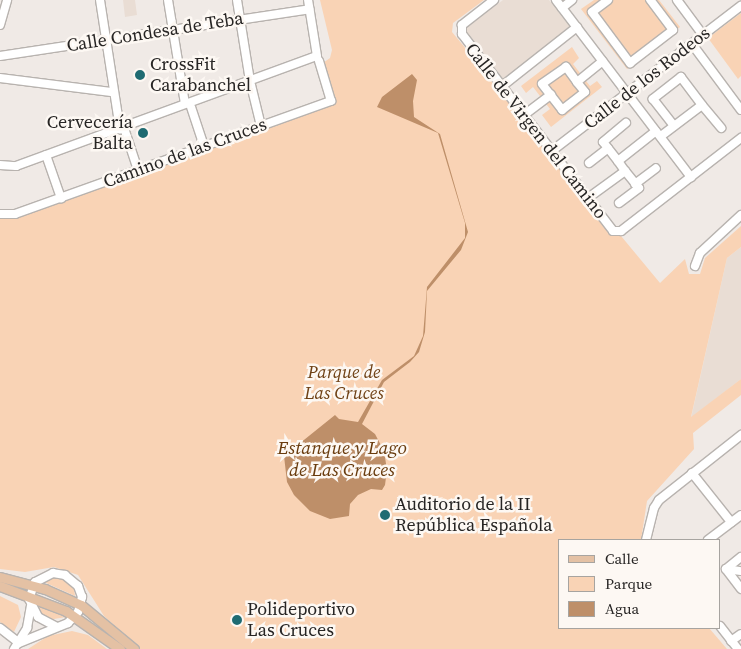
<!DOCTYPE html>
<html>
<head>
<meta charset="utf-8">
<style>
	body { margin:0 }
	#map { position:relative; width:741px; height:649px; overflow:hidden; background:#f0eae6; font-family:"Source Serif 4",serif }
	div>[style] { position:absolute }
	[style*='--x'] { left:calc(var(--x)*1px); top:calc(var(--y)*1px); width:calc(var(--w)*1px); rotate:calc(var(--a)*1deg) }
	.built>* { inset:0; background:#e9ddd4 }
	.green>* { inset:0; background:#f9d3b5 }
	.water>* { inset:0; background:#be8f69 }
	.roads { filter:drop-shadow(1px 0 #b8b3af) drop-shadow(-1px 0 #b8b3af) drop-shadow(0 1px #b8b3af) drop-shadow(0 -1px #b8b3af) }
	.minor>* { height:8px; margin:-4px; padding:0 4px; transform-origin:4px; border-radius:4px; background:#fff }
	.major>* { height:9px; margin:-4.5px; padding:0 4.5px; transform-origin:4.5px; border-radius:4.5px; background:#e4c1a4 }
	.dots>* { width:14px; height:14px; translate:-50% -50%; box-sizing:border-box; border:2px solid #fdf8f3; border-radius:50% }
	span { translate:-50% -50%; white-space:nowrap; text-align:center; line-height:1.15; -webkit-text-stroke:5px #fdf8f3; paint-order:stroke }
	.street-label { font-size:18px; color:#272524 }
	.poi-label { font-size:18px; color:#272524 }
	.left { translate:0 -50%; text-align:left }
	.right { translate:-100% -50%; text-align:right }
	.park-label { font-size:18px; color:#704216; font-style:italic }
	.water-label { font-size:19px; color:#693b0d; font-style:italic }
	.legend { position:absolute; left:558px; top:539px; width:162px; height:90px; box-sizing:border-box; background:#fdf8f3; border:1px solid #a7a4a0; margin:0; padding:6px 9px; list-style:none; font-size:15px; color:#272524 }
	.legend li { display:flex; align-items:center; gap:10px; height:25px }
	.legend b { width:25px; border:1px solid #a7a4a0 }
</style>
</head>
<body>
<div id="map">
	<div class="built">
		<div style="clip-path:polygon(123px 0,135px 0,137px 15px,125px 17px)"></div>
		<div style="clip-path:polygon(503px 0,549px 0,570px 27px,504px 80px,465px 29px)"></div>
		<div style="clip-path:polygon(741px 247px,741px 379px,691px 418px,727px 258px)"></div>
	</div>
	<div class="green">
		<div style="clip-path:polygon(320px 0,484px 0,453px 23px,452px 32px,660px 283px,685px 259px,689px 274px,700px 274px,705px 258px,741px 226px,741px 247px,727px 258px,691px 417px,741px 379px,741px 395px,693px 433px,694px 449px,647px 501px,641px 540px,560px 540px,560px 628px,709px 628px,727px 649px,140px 649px,104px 616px,78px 575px,54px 567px,25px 572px,0 569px,0 216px,185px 157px,327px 107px,334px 100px,323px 63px,330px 58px,332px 50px)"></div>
		<div style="clip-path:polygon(594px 0,659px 0,680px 27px,627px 69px,581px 9px)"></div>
		<div style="clip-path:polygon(741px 13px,741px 76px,738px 79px,708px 38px)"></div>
		<div style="clip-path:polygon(572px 47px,579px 58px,573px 64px,590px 86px,597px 81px,602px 87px,551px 127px,542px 115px,550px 109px,533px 87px,526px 93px,521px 86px)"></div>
		<div style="clip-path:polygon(56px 577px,65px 578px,74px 587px,75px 596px,44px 582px)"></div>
		<div style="clip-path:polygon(0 596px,18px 605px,21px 617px,14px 632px,0 622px)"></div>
		<div style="clip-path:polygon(36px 603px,52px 609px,66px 617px,48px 620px,37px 612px)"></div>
		<div style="clip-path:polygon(72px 631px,88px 635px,107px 649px,28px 649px,48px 636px)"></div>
	</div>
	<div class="water">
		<div style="clip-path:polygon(412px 74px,417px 80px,413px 101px,414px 117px,440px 134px,468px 232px,461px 250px,427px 291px,425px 332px,419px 352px,410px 362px,384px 382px,362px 424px,375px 434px,384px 451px,387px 470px,385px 485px,382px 490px,371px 489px,358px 495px,350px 504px,349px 516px,330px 519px,310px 511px,294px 495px,287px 482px,284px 456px,335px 415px,339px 419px,358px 422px,382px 380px,414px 356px,423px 336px,427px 287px,465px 238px,465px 223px,438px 133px,377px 107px,382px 97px)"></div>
	</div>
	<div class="roads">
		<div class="minor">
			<div style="--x:100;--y:0;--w:131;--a:81.2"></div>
			<div style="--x:168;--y:0;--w:105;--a:80.7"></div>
			<div style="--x:237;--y:0;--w:82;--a:80.9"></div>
			<div style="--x:494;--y:0;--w:41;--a:142"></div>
			<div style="--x:462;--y:25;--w:9;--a:90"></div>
			<div style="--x:462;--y:34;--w:248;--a:52.5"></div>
			<div style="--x:613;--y:231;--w:8;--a:0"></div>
			<div style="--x:621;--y:231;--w:152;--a:-37.8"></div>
			<div style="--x:556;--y:0;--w:223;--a:52.7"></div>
			<div style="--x:608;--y:0;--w:20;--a:143"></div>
			<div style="--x:592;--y:12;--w:64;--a:53.3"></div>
			<div style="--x:630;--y:63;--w:54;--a:-37.5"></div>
			<div style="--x:673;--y:30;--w:38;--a:-127"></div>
			<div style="--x:677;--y:0;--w:44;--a:53.4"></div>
			<div style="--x:562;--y:8;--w:13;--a:-39"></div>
			<div style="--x:0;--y:25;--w:26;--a:-74"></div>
			<div style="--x:692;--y:44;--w:82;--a:53.4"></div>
			<div style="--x:0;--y:56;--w:313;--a:-8.6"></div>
			<div style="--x:0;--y:78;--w:112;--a:7.2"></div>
			<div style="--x:577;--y:82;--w:19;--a:-126"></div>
			<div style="--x:566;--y:67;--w:29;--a:145"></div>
			<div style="--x:542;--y:84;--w:33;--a:52"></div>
			<div style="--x:562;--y:110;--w:29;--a:-38"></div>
			<div style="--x:585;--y:92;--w:13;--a:-129"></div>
			<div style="--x:577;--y:82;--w:33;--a:-39"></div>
			<div style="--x:251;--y:85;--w:42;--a:76.3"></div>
			<div style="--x:501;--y:87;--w:97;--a:-38.3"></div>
			<div style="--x:702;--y:105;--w:30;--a:50"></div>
			<div style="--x:191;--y:107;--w:41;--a:71.6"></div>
			<div style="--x:524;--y:115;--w:34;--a:-37"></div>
			<div style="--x:125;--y:131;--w:41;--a:71.6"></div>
			<div style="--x:661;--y:136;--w:51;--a:-37.1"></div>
			<div style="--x:702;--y:105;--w:35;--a:-127"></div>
			<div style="--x:681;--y:77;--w:36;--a:142"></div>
			<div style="--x:653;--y:99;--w:34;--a:52"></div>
			<div style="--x:553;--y:150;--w:237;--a:-37.5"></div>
			<div style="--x:46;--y:155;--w:46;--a:70.8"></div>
			<div style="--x:618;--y:161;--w:24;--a:-128"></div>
			<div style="--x:603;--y:142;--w:30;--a:-40"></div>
			<div style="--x:589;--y:163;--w:24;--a:-38"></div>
			<div style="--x:0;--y:165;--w:16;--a:4"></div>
			<div style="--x:16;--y:166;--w:320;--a:-20.1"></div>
			<div style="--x:317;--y:56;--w:57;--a:-99.1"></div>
			<div style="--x:635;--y:184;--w:26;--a:-37"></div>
			<div style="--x:588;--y:198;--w:46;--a:-36.1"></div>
			<div style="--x:625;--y:171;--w:12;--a:-125"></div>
			<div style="--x:618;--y:161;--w:48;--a:-38.3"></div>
			<div style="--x:619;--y:203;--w:25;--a:-37"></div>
			<div style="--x:639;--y:188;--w:22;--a:-129"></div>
			<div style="--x:0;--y:214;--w:15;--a:0"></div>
			<div style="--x:15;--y:214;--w:336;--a:-19.7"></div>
			<div style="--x:331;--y:101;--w:42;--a:-106.7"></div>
			<div style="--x:695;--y:266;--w:14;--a:-69"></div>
			<div style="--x:700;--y:253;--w:56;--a:-42.8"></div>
			<div style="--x:692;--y:473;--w:63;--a:51.5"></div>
			<div style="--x:646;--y:540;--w:33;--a:-76"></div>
			<div style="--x:654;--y:508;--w:9;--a:-58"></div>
			<div style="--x:659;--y:500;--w:105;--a:-38.4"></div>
			<div style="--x:708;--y:540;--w:41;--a:-37.1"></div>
			<div style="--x:726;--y:569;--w:25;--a:53"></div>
			<div style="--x:726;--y:569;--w:19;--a:-39"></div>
			<div style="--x:726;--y:569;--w:15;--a:8"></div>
			<div style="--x:720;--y:626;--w:29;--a:52"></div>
			<div style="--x:0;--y:628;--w:24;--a:38"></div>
			<div style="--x:731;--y:641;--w:12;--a:-35"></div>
			<div style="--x:19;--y:643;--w:53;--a:-22.2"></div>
			<div style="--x:68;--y:623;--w:15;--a:-48"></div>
			<div style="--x:78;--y:612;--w:16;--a:-75"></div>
			<div style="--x:82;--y:597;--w:12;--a:-110"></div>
			<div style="--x:78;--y:586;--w:17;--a:-140"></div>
			<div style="--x:65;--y:575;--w:12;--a:-171"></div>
			<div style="--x:53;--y:573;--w:20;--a:153"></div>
			<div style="--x:35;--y:582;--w:18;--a:109"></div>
			<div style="--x:29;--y:599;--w:20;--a:63"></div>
			<div style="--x:38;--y:617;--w:21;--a:28"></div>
			<div style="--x:14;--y:649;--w:25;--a:-58"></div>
			<div style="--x:27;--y:628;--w:22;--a:-80"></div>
		</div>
		<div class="major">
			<div style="--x:0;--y:577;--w:47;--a:14.9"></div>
			<div style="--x:45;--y:589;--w:39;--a:24"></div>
			<div style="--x:81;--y:605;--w:69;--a:39.7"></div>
			<div style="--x:0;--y:586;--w:71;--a:20.7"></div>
			<div style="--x:66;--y:611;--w:66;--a:35.1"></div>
		</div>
	</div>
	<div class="dots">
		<div style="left:140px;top:75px;background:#1f6b72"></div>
		<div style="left:143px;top:133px;background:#1f6b72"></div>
		<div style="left:385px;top:515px;background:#1f6b72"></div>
		<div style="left:237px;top:620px;background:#1f6b72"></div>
	</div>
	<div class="street-label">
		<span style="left:155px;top:32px;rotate:-9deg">Calle Condesa de Teba</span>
		<span style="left:647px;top:78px;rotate:-38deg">Calle de los Rodeos</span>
		<span style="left:536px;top:131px;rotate:52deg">Calle de Virgen del Camino</span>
		<span style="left:185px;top:153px;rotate:-20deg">Camino de las Cruces</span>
	</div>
	<div class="poi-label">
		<span class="left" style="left:150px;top:75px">CrossFit<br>Carabanchel</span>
		<span class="right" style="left:133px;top:133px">Cervecería<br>Balta</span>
		<span class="left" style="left:395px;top:515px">Auditorio de la II<br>República Española</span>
		<span class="left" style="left:247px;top:620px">Polideportivo<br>Las Cruces</span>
	</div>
	<div class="park-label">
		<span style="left:344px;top:383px">Parque de<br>Las Cruces</span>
	</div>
	<div class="water-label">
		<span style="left:342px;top:459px">Estanque y Lago<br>de Las Cruces</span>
	</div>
	<ul class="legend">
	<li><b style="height:6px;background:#e4c1a4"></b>Calle</li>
	<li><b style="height:14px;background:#f9d3b5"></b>Parque</li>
	<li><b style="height:14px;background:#be8f69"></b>Agua</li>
	</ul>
</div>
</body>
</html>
